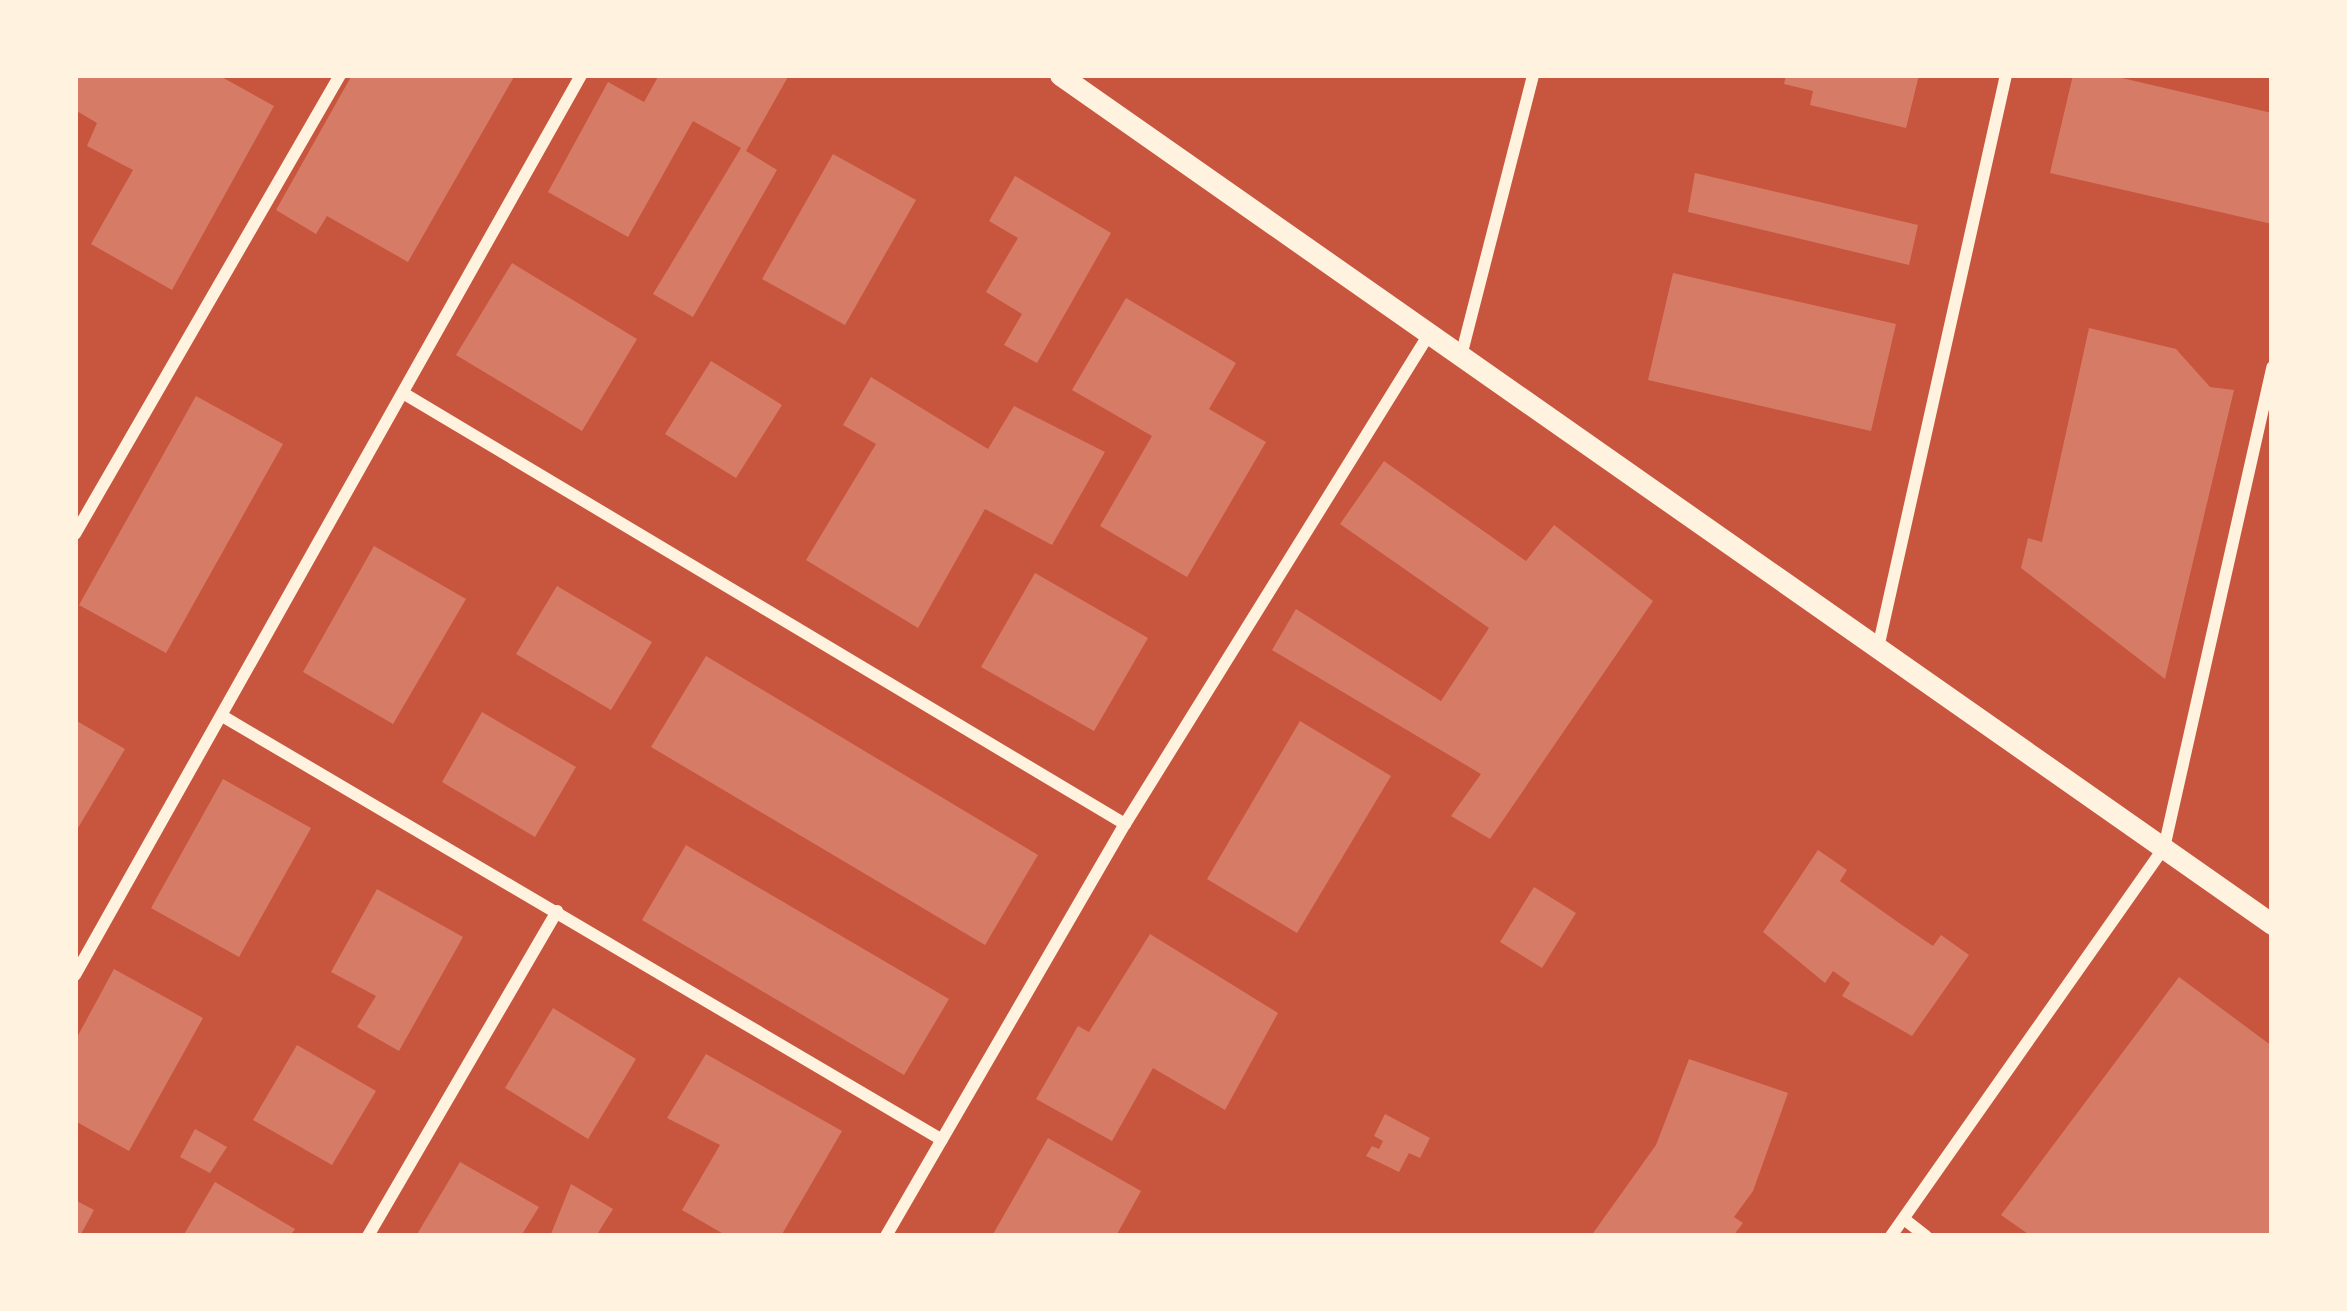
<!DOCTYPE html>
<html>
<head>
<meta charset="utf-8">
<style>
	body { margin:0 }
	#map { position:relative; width:2347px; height:1311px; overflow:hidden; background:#c8553d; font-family:Quicksand,sans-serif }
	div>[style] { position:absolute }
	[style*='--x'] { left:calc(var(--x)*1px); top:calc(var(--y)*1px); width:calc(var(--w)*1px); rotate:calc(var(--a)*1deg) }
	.building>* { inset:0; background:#d67c66 }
	.minor>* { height:12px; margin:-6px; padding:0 6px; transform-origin:6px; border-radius:6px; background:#fff3e0 }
	.tertiary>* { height:21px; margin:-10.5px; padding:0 10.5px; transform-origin:10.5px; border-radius:10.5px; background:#fff3e0 }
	span { translate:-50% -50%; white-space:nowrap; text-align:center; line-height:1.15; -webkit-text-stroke:9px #fff3e0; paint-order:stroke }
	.frame { position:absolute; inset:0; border:78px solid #fff3e0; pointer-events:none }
</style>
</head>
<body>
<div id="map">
	<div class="building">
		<div style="clip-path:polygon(75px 75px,218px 75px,274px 106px,172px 290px,91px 244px,133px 170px,87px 146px,97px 123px,75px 110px)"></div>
		<div style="clip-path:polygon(352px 75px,515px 75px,408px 262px,327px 216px,316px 234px,276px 210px)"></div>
		<div style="clip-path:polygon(659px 75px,789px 75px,746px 151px,777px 170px,693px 317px,653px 294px,741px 148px,693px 121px,628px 237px,548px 192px,608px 82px,644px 102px)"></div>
		<div style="clip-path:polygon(1786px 75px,1919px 75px,1906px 128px,1810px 105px,1813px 91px,1784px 84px)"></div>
		<div style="clip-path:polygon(2073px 75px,2109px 75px,2272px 113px,2272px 224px,2050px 173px)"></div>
		<div style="clip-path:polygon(833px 154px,916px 200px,845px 325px,762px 279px)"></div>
		<div style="clip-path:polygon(1695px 173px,1918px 225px,1909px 265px,1688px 212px)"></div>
		<div style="clip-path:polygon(1015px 176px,1111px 233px,1037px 363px,1004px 345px,1022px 314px,986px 292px,1018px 238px,989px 221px)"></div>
		<div style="clip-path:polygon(512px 263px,637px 339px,582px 431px,456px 355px)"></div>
		<div style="clip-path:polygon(1673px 273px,1896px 324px,1871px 431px,1648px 380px)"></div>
		<div style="clip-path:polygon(1126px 298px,1236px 363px,1209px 409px,1266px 442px,1187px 577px,1100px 526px,1152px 436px,1072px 390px)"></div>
		<div style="clip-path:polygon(2089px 328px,2176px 349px,2210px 387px,2234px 390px,2165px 679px,2021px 568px,2028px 538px,2042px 542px)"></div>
		<div style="clip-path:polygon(711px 361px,782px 405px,736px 478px,665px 434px)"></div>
		<div style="clip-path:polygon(871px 377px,988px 449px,1014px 406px,1105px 452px,1052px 545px,985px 509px,918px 628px,806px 560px,876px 444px,843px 425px)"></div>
		<div style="clip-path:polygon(196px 396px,283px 444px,166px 653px,79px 605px)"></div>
		<div style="clip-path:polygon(1384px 461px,1526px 561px,1554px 525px,1653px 601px,1490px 839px,1451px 816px,1481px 774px,1272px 650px,1296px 609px,1441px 701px,1489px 628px,1340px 524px)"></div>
		<div style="clip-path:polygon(374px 546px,466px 599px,393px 724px,303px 672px)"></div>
		<div style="clip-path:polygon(1035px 573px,1148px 638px,1094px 731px,981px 667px)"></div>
		<div style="clip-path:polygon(557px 586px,652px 642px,611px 710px,516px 654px)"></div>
		<div style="clip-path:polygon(706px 656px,1038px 855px,985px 945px,651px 747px)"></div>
		<div style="clip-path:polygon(482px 712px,576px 767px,535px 837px,442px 782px)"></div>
		<div style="clip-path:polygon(75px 720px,125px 749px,75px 833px)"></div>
		<div style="clip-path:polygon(1300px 721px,1391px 776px,1297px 933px,1207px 879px)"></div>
		<div style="clip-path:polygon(223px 779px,311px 828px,239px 957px,151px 908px)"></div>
		<div style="clip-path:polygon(686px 845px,949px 999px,904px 1075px,642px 920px)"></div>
		<div style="clip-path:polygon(1818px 850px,1847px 870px,1840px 881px,1899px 923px,1933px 946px,1941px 935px,1969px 955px,1912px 1036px,1842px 996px,1850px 983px,1833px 971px,1825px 983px,1763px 932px)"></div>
		<div style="clip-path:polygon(1534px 887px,1576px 913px,1542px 968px,1500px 942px)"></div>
		<div style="clip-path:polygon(377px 889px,463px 937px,399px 1051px,357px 1027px,376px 996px,331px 972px)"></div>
		<div style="clip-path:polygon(1150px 934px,1278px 1013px,1225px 1110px,1153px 1068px,1112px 1141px,1036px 1099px,1078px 1026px,1089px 1032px)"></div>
		<div style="clip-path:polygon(114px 969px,203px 1018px,129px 1151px,75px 1121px,75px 1041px)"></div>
		<div style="clip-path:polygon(2179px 977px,2272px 1046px,2272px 1236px,2031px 1236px,2001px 1215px)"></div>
		<div style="clip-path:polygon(553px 1008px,636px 1059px,588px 1139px,505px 1088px)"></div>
		<div style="clip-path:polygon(297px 1045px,376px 1091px,332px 1165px,253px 1120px)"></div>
		<div style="clip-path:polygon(706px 1054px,842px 1131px,781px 1236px,727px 1236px,682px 1210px,720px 1145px,667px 1118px)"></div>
		<div style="clip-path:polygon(1689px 1059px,1788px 1093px,1753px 1191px,1734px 1217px,1743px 1223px,1733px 1236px,1591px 1236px,1656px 1145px)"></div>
		<div style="clip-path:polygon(1385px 1114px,1430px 1138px,1420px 1158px,1409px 1153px,1399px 1172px,1366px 1156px,1372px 1146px,1379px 1149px,1383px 1141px,1374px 1136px)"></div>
		<div style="clip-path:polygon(195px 1129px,227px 1147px,210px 1173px,180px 1157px)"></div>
		<div style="clip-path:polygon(1048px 1138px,1141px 1191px,1116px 1236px,992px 1236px)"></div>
		<div style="clip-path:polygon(460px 1162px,539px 1207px,521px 1236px,416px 1236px)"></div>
		<div style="clip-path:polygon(215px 1182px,295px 1229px,290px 1236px,183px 1236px)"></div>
		<div style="clip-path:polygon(571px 1184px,613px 1209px,596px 1236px,551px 1234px)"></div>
		<div style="clip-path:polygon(75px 1200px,94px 1210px,80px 1236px,75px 1236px)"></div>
	</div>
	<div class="minor">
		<div style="--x:1461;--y:356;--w:290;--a:-75.6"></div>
		<div style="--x:403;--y:393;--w:841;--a:30.84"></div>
		<div style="--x:75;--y:534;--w:530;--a:-60"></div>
		<div style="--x:1878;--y:648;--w:587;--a:-77.41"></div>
		<div style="--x:224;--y:717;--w:833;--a:30.5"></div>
		<div style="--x:75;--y:975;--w:1032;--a:-60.65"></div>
		<div style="--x:1904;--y:1219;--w:28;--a:38"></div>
		<div style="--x:368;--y:1236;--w:376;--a:-59.8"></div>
		<div style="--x:886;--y:1236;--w:476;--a:-59.9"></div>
		<div style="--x:1125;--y:824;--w:577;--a:-58.18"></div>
		<div style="--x:1891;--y:1236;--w:474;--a:-54.9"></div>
		<div style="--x:2164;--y:848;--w:493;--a:-77.3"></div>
	</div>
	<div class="tertiary">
		<div style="--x:1060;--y:75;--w:1480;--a:35.01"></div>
	</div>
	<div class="frame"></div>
</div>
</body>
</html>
